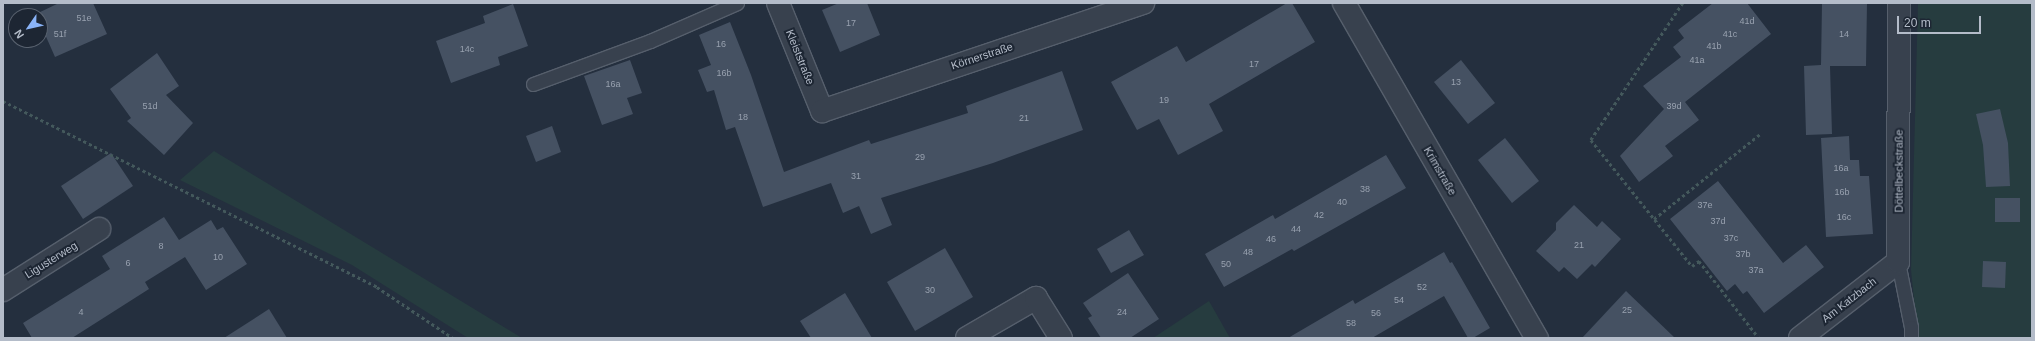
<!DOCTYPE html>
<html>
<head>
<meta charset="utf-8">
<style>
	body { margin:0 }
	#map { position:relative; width:2035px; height:341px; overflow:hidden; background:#242f3e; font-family:Arial,sans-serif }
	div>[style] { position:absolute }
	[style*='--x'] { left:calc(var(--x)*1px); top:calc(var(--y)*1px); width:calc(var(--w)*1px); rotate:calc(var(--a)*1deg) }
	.green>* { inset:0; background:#263c3f }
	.building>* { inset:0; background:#455162 }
	.path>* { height:2.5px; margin-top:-1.25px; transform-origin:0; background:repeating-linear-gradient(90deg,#44595c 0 3px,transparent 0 6px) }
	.roads { filter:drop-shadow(1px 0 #565f6c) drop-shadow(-1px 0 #565f6c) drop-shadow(0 1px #565f6c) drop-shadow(0 -1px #565f6c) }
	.lane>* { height:13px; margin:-6.5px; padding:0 6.5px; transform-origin:6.5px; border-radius:6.5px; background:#38414e }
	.street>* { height:22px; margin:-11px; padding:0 11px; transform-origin:11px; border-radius:11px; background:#38414e }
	span { translate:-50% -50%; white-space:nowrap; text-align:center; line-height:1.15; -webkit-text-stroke:4px #1d2633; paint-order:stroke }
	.number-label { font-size:9px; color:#98a1af }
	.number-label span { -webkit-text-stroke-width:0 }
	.street-label { font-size:11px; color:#b4bcc9 }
	.frame { position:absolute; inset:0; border:4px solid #b4bcc9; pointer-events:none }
	.north { position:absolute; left:8px; top:8px; width:40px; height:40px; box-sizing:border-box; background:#1d2633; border:1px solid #59626f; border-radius:50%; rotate:236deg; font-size:11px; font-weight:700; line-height:16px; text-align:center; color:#b4bcc9 }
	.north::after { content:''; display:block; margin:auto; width:14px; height:18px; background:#8ab4f8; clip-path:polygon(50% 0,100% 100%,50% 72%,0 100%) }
	.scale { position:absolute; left:1897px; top:16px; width:84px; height:18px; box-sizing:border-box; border:2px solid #b4bcc9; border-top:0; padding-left:5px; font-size:12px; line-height:14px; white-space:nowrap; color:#b4bcc9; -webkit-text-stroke:3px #1d2633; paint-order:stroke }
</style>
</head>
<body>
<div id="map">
	<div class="green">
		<div style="clip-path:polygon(1918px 3px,2032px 3px,2032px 338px,1918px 338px,1911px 270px)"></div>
		<div style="clip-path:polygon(214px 151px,522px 338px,468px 338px,352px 265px,180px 180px)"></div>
		<div style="clip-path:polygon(1209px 301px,1230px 338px,1153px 338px)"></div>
	</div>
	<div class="building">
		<div style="clip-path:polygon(59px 3px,93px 3px,107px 34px,55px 57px,40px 23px,40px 16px,37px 16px,36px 14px)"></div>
		<div style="clip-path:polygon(839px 3px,867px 3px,880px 35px,840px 52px,822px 10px)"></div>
		<div style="clip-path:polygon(1287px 3px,1292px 3px,1315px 42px,1209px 104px,1223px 131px,1178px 155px,1159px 119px,1137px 130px,1111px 82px,1177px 46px,1186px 62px)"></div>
		<div style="clip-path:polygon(1713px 3px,1747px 3px,1771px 34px,1685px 102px,1699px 120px,1665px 146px,1673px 156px,1639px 182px,1620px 156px,1664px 109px,1643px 86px,1681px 57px,1673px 47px,1684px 38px,1678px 30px)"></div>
		<div style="clip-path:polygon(1822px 3px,1867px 3px,1866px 66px,1830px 66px,1832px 134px,1806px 135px,1804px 66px,1821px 65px)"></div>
		<div style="clip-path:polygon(513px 4px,528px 46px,498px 57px,500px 65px,451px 83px,436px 41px,485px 23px,483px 16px)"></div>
		<div style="clip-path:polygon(730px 22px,751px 75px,784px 172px,869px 140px,871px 144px,968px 113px,966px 106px,1062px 71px,1083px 130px,993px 163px,881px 198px,892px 225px,871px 234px,859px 206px,843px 213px,831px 183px,763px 207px,735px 127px,726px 130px,714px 90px,707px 92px,698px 70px,711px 65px,699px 35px)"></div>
		<div style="clip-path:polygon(157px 53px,179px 86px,166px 95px,193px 123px,164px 155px,127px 121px,131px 118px,110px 89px)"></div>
		<div style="clip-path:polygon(630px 60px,642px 93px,627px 98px,633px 114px,602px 125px,584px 76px)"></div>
		<div style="clip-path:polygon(1461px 60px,1495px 103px,1468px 124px,1434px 82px)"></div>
		<div style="clip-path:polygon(2000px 109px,2008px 143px,2010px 186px,1986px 187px,1983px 145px,1976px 114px)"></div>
		<div style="clip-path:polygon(552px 126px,561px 152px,536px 162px,526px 136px)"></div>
		<div style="clip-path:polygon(1849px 136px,1850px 160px,1859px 160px,1860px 176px,1869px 176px,1873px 234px,1826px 237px,1821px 138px)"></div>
		<div style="clip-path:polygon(1505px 138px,1539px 181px,1512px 203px,1478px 160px)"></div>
		<div style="clip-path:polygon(111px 153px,133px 186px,83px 219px,61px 186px)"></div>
		<div style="clip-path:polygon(1386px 155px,1406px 188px,1294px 251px,1292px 249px,1224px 287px,1205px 254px,1273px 215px,1275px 219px)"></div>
		<div style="clip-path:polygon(1718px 181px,1783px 263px,1806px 245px,1824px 267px,1764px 313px,1747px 291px,1743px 294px,1735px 284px,1727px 291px,1670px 219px)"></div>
		<div style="clip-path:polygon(1995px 198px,2020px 198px,2020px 222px,1995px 222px)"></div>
		<div style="clip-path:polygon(1574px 205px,1597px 227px,1602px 221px,1621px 239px,1595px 267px,1592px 264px,1577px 279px,1564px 267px,1559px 272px,1536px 251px,1556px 230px,1556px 223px)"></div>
		<div style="clip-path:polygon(164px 217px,179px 240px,211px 220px,217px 230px,223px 227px,247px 264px,206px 290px,185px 257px,145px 282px,149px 289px,72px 338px,32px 338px,23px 323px,110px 269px,102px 256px)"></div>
		<div style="clip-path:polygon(1129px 230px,1144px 255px,1111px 273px,1097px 249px)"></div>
		<div style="clip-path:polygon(945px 248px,973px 297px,915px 331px,887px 282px)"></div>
		<div style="clip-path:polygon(1444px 252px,1450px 263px,1452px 262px,1490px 328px,1473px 338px,1468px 338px,1444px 296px,1372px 338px,1288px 338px,1353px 300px,1355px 304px)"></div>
		<div style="clip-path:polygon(1983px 261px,2006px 262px,2005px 288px,1982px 287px)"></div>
		<div style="clip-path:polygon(1128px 273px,1159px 319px,1130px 338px,1101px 338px,1088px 318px,1092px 316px,1083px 303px)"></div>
		<div style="clip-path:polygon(1626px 291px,1675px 338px,1582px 338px)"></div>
		<div style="clip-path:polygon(845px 293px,872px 338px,811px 338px,800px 321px)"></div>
		<div style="clip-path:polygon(269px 309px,287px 338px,224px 338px)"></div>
	</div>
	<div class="path">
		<div style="--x:1683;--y:3;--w:165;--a:123.9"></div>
		<div style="--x:1591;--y:140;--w:161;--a:51.3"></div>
		<div style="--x:1692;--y:266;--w:9;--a:-36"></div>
		<div style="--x:1699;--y:261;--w:98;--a:52.1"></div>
		<div style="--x:3;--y:101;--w:418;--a:26.4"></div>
		<div style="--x:377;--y:287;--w:92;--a:33.9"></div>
		<div style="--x:1654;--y:219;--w:136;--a:-38.7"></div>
	</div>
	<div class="roads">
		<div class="lane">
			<div style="--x:533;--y:84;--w:125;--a:-20.2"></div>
			<div style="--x:650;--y:41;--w:95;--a:-23.6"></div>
			<div style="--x:1898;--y:262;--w:66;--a:78.7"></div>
			<div style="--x:1911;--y:327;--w:11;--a:90"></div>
		</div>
		<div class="street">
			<div style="--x:778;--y:3;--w:117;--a:67.8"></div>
			<div style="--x:822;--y:111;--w:339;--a:-18.6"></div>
			<div style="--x:1344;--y:3;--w:387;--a:60.1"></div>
			<div style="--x:3;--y:290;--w:114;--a:-32.4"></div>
			<div style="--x:967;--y:338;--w:80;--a:-30.1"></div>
			<div style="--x:1036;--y:298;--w:47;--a:58"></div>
			<div style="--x:1800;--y:338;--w:124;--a:-37.8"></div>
			<div style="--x:1898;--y:262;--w:259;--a:-89.8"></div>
		</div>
	</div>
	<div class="number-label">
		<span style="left:84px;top:18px">51e</span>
		<span style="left:1747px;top:21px">41d</span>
		<span style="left:851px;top:23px">17</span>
		<span style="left:60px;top:34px">51f</span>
		<span style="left:1730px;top:34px">41c</span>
		<span style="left:1844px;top:34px">14</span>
		<span style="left:721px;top:44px">16</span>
		<span style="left:1714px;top:46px">41b</span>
		<span style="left:467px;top:49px">14c</span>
		<span style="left:1697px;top:60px">41a</span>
		<span style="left:1254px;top:64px">17</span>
		<span style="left:724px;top:73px">16b</span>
		<span style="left:1456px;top:82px">13</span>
		<span style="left:613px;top:84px">16a</span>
		<span style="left:1164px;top:100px">19</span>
		<span style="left:150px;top:106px">51d</span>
		<span style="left:1674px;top:106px">39d</span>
		<span style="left:743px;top:117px">18</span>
		<span style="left:1024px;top:118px">21</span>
		<span style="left:920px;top:157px">29</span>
		<span style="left:1841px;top:168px">16a</span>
		<span style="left:856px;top:176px">31</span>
		<span style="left:1365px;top:189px">38</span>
		<span style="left:1842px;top:192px">16b</span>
		<span style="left:1342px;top:202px">40</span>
		<span style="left:1705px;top:205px">37e</span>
		<span style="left:1319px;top:215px">42</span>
		<span style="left:1844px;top:217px">16c</span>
		<span style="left:1718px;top:221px">37d</span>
		<span style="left:1296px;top:229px">44</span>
		<span style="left:1731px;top:238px">37c</span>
		<span style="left:1271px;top:239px">46</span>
		<span style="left:1579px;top:245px">21</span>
		<span style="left:161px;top:246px">8</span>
		<span style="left:1248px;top:252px">48</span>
		<span style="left:1743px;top:254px">37b</span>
		<span style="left:218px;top:257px">10</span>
		<span style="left:128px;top:263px">6</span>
		<span style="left:1226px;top:264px">50</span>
		<span style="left:1756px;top:270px">37a</span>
		<span style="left:1422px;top:287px">52</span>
		<span style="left:930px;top:290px">30</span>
		<span style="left:1399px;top:300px">54</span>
		<span style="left:1627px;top:310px">25</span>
		<span style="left:81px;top:312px">4</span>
		<span style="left:1122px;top:312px">24</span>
		<span style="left:1376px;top:313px">56</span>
		<span style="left:1351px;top:323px">58</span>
	</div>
	<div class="street-label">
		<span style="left:982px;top:56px;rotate:-18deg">Körnerstraße</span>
		<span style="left:800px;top:57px;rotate:68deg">Kleiststraße</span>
		<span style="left:1440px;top:171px;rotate:60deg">Krimstraße</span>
		<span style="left:1899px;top:171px;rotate:-90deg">Döttelbeckstraße</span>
		<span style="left:51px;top:260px;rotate:-32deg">Ligusterweg</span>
		<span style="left:1849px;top:300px;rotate:-38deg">Am Katzbach</span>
	</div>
	<div class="frame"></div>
	<div class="north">N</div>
	<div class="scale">20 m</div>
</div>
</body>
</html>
